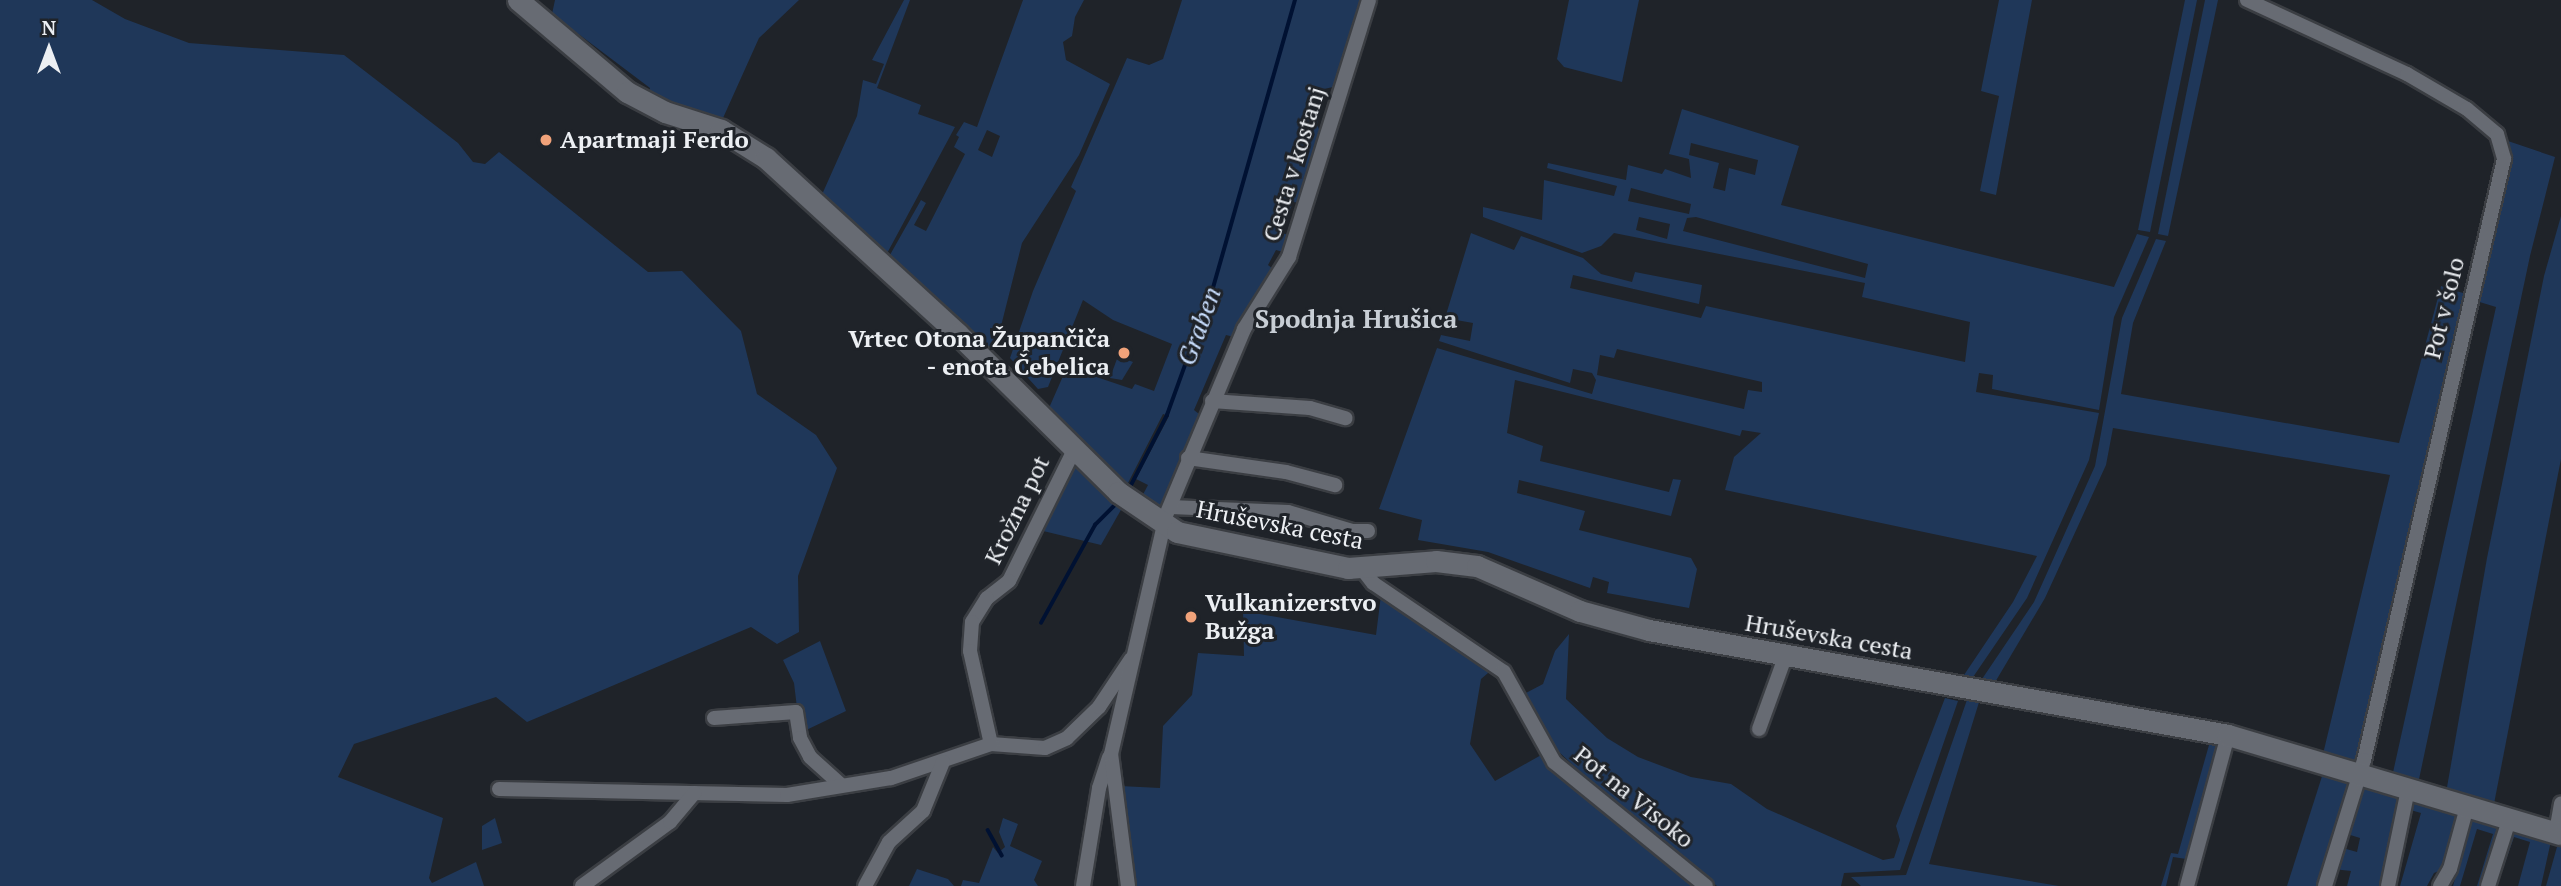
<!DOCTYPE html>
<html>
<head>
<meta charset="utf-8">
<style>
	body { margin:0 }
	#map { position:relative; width:2561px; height:886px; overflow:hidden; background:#1f2329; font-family:"PT Serif",serif }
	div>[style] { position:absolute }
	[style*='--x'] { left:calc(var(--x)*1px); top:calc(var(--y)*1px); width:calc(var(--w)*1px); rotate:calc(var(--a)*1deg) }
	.green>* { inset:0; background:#1f3759 }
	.stream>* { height:3.5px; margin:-1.75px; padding:0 1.75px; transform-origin:1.75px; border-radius:1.75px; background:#001132 }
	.roads { filter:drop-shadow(2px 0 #3b3e43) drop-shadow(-2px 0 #3b3e43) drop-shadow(0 2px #3b3e43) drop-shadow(0 -2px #3b3e43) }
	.street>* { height:14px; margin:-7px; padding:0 7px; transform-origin:7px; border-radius:7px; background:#676b73 }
	.secondary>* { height:21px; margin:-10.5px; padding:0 10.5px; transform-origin:10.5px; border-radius:10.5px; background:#676b73 }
	.dots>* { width:19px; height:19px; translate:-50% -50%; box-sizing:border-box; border:4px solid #1f2329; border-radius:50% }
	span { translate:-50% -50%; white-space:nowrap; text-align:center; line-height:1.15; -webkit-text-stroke:6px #1f2329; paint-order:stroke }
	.poi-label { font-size:24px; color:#eceff3; font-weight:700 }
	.left { translate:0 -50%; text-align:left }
	.right { translate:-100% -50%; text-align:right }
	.street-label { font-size:24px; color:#eceff3 }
	.neighbourhood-label { font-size:26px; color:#c8ced5; font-weight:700 }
	.water-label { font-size:26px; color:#c6dbfa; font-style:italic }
	.north { position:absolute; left:14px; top:14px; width:70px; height:70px; -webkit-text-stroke:5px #1f2329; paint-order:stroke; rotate:0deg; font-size:19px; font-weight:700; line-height:28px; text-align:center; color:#eceff3 }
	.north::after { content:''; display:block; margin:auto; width:24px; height:32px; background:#eceff3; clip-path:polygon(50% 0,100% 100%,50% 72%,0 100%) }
</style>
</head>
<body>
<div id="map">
	<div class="green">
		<div style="clip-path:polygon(0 0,92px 0,125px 19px,189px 43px,344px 55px,458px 143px,473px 162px,485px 164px,499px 152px,648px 272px,682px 271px,741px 331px,757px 394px,816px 435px,837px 468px,798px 576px,799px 632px,777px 644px,751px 627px,527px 722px,496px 697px,354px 744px,338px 777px,443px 818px,429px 878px,432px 883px,476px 862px,484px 886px,0 886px)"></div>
		<div style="clip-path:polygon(555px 0,799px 0,759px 38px,723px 118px,715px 119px,648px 95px,650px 88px,552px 14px)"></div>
		<div style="clip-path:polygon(904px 0,910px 0,877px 88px,921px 105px,918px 114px,955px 127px,884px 259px,820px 199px,857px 116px,863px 80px,876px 84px,884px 64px,872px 60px)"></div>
		<div style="clip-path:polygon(evenodd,1023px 0,1084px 0,1075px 17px,1072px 36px,1063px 42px,1066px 60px,1110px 84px,1079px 155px,1022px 243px,998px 338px,988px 348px,886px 262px,921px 200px,926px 203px,914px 225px,926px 231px,965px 154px,954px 147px,959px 137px,956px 135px,964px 122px,977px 127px,1023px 0,987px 130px,1000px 136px,992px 157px,978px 150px,987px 130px)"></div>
		<div style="clip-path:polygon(1182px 0,1364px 0,1333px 87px,1324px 89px,1317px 125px,1320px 131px,1301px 203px,1293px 202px,1282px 233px,1292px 236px,1283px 252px,1276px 250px,1268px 265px,1273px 269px,1234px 337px,1226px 335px,1194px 410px,1199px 414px,1168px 498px,1155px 509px,1139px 502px,1148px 485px,1136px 479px,1169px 416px,1163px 414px,1126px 487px,1051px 417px,1049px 408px,1067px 367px,1132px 389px,1135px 384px,1154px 391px,1172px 344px,1113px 320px,1083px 300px,1048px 387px,1038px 389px,1010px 358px,1033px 291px,1076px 191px,1071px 187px,1127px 58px,1149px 65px,1163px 59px)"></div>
		<div style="clip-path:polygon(1569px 0,1639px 0,1622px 82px,1564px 67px,1557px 59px)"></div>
		<div style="clip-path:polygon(1999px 0,2032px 0,1996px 195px,1980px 191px,1999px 96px,1981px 91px)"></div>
		<div style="clip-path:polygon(2185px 0,2197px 0,2150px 232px,2138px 230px)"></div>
		<div style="clip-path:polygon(2205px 0,2218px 0,2168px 236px,2158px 234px)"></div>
		<div style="clip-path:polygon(evenodd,1682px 109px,1799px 146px,1781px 205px,2114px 287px,2137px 234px,2149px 237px,2114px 317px,2099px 410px,1992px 389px,1993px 375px,1979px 373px,1976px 392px,2099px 413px,2089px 460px,2027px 598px,1971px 680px,1962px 678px,2013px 602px,2037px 556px,1725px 490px,1734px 457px,1761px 433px,1742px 430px,1740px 436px,1515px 380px,1507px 433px,1543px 446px,1540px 461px,1669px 492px,1673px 479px,1681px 480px,1671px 516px,1519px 480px,1517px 493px,1585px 511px,1579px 530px,1691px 558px,1697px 569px,1689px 608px,1607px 593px,1609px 582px,1593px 577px,1590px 588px,1488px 552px,1418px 540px,1422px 520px,1379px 509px,1437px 348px,1592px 394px,1596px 380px,1592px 373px,1573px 369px,1570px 383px,1439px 341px,1441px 335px,1470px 341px,1473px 323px,1445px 318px,1471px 233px,1514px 250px,1521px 236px,1583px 258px,1601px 274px,1632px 282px,1635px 272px,1702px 285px,1699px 304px,1573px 275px,1570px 288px,1701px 318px,1706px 306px,1965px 362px,1970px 322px,1862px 297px,1865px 283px,1614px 233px,1601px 246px,1582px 253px,1483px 217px,1483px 207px,1542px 220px,1544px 180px,1614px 196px,1617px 186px,1547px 168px,1548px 163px,1626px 180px,1628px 165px,1662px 174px,1665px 169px,1691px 178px,1689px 159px,1669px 154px,1682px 109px,1691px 143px,1758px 160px,1755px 175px,1729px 168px,1725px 191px,1713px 188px,1719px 163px,1689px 155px,1691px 143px,1682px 109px,1631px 188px,1691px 204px,1689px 214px,1628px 201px,1631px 188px,1682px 109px,1639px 217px,1670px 224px,1667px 239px,1636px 230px,1639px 217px,1682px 109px,1696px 217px,1868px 264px,1865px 278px,1683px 231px,1687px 218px,1696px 217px,1682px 109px,1617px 349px,1762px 382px,1762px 392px,1748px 390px,1744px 409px,1597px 375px,1600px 355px,1614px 358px,1617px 349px)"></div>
		<div style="clip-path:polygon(2505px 140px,2555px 157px,2530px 256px,2418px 784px,2392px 777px,2496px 307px,2473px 300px)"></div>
		<div style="clip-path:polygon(2561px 216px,2561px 459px,2493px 809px,2446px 793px,2487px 558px,2544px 276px)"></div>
		<div style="clip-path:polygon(2156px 239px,2166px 241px,2133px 323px,2121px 394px,2399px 443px,2441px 286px,2466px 294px,2394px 622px,2359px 761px,2353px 764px,2323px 754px,2390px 475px,2113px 428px,2106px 465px,2045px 598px,1994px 684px,1980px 682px,2034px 602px,2095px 466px,2122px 318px)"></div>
		<div style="clip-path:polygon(1118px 356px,1133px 362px,1122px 380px,1110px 378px)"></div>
		<div style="clip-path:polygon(1074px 461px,1122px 508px,1101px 545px,1035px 529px)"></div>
		<div style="clip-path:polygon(1381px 595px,1486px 663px,1488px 673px,1481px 679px,1470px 744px,1495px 781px,1543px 754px,1564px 781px,1700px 886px,1130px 886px,1120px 786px,1160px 788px,1163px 726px,1192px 695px,1198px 653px,1244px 656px,1243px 611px,1376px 635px)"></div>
		<div style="clip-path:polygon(1569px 634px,1566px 699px,1607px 738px,1638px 757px,1691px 777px,1731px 784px,1767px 809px,1883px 860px,1894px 858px,1900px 840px,1896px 826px,1945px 698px,1958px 701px,1900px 870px,1844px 873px,1841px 886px,1717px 886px,1622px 811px,1560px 753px,1553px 755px,1524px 694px,1543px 684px,1555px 651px)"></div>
		<div style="clip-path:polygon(820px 641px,846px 711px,800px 733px,794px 683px,783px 660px)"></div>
		<div style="clip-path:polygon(1968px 697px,1980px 699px,1929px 864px,2059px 886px,1861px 886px,1851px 877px,1906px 875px)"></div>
		<div style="clip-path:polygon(2211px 738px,2219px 740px,2221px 749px,2193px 860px,2173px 857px,2166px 886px,2161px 886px,2171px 853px,2178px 854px)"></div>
		<div style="clip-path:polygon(2324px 770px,2353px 779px,2319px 886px,2287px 886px)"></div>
		<div style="clip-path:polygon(2360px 785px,2400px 793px,2403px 799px,2383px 886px,2347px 886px,2351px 871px,2333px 869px,2339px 847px,2357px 852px,2360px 838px,2347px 834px)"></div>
		<div style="clip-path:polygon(2414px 798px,2459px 813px,2446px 868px,2434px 873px,2427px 886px,2400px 886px,2421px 813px,2407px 809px)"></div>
		<div style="clip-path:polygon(495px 818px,502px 843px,482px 850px,482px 826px)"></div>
		<div style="clip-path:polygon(1003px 818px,1018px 824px,1010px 846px,1042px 861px,1034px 880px,1038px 886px,961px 886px,963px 880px,979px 883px,993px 847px,998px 853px,1005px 847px,999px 832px)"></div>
		<div style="clip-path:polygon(2471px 818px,2501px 826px,2484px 886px,2477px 886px,2493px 834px,2477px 829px,2460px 886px,2453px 886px)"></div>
		<div style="clip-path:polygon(2511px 830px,2551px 841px,2541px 886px,2518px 886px,2530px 842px,2514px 837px,2497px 886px,2491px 886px)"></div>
		<div style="clip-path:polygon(2561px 843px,2561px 886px,2546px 886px,2557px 847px)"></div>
		<div style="clip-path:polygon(917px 869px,948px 879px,954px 886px,909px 886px)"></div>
	</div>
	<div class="stream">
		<div style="--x:1128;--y:491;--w:85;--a:-62.8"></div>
		<div style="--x:1167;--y:415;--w:135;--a:-70.1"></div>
		<div style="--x:1213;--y:288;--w:299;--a:-74.1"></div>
		<div style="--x:1041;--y:623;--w:112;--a:-61.1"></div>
		<div style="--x:1095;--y:525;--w:33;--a:-45"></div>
		<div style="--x:988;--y:830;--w:29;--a:61"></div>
	</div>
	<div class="roads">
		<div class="street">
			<div style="--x:2247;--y:0;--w:176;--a:24.8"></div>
			<div style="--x:2407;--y:74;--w:69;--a:30.3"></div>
			<div style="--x:2467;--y:109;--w:39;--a:40"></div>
			<div style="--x:2497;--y:134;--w:26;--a:74"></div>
			<div style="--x:2504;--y:159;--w:617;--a:103.11"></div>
			<div style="--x:2364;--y:760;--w:132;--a:107.2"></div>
			<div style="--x:1212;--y:401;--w:98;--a:4.1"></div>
			<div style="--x:1310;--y:408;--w:37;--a:16"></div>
			<div style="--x:1075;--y:448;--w:148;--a:116.4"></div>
			<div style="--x:1009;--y:581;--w:28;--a:142"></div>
			<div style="--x:987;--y:598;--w:28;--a:122"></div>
			<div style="--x:972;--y:622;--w:29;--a:94"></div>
			<div style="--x:970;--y:651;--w:95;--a:77.3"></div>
			<div style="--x:991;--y:744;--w:54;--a:4.2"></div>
			<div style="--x:1045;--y:748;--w:24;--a:-24"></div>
			<div style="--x:1067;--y:738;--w:45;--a:-44.1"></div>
			<div style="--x:1099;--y:707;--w:58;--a:-56.3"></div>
			<div style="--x:1188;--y:458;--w:99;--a:8.1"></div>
			<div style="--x:1286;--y:472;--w:51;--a:14.9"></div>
			<div style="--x:1171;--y:507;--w:117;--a:2.4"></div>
			<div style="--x:1288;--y:512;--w:67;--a:16.5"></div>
			<div style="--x:1352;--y:531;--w:16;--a:0"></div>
			<div style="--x:1362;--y:569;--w:18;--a:52"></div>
			<div style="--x:1373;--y:583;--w:158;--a:34.2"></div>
			<div style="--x:1504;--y:672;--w:103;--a:60.9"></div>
			<div style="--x:1554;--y:762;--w:196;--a:39.2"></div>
			<div style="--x:714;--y:718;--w:82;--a:-4.2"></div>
			<div style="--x:796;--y:712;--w:26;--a:81"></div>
			<div style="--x:800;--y:738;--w:21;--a:62"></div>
			<div style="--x:810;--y:757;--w:40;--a:42"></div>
			<div style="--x:1759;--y:729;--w:77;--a:-70.1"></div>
			<div style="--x:499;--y:789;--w:288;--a:1.2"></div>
			<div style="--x:787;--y:795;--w:105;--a:-9.3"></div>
			<div style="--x:891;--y:778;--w:106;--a:-18.8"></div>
			<div style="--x:2556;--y:832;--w:29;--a:-80"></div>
			<div style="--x:582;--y:886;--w:109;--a:-36"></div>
			<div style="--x:670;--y:822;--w:38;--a:-50"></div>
			<div style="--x:865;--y:886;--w:50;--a:-61.4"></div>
			<div style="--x:889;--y:842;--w:46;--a:-42.4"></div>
			<div style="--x:923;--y:811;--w:53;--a:-67.8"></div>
			<div style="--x:1083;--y:886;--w:99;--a:-80.7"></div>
			<div style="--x:1099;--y:788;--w:32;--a:-72"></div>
			<div style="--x:1128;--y:886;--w:133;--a:-97.3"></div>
			<div style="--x:1111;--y:754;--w:245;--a:-77"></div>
			<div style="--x:1166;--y:515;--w:202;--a:-67.2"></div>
			<div style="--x:1244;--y:329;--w:85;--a:-58"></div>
			<div style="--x:1289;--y:257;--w:269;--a:-72.7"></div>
			<div style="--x:2187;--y:886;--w:156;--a:-74.8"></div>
			<div style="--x:2388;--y:886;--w:99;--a:-78.3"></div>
			<div style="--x:2440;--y:886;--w:20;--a:-60"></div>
			<div style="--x:2450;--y:869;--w:64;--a:-74.7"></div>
			<div style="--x:2488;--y:886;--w:69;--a:-72.3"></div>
		</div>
		<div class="secondary">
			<div style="--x:518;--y:0;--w:143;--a:40.2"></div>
			<div style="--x:627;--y:92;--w:43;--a:27.8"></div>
			<div style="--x:665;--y:112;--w:59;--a:17.8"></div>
			<div style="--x:721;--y:130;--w:53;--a:31.9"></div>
			<div style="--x:766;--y:158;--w:260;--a:42.5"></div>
			<div style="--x:958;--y:334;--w:225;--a:44.6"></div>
			<div style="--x:1118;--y:492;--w:71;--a:34.1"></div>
			<div style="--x:1177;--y:532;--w:175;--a:11.9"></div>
			<div style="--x:1348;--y:568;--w:88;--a:-4.5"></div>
			<div style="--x:1436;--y:561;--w:41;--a:7"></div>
			<div style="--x:1477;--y:566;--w:112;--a:23.6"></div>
			<div style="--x:1580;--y:611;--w:72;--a:15.4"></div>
			<div style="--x:1649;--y:630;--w:588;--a:10.28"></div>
			<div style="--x:2228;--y:735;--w:347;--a:16.6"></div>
		</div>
	</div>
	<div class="dots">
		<div style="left:546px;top:140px;background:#f0a27a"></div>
		<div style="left:1124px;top:353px;background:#f0a27a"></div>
		<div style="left:1191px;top:617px;background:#f0a27a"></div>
	</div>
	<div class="poi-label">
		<span class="left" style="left:560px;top:140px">Apartmaji Ferdo</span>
		<span class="right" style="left:1110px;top:353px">Vrtec Otona Župančiča<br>- enota Čebelica</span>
		<span class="left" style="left:1205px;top:617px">Vulkanizerstvo<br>Bužga</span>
	</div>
	<div class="street-label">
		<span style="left:1294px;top:164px;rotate:-73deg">Cesta v kostanj</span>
		<span style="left:2444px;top:308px;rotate:-76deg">Pot v šolo</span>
		<span style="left:1017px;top:510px;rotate:-64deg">Krožna pot</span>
		<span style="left:1280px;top:525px;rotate:11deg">Hruševska cesta</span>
		<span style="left:1829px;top:637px;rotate:10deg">Hruševska cesta</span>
		<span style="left:1634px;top:797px;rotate:39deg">Pot na Visoko</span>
	</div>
	<div class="neighbourhood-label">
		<span style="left:1356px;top:319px">Spodnja Hrušica</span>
	</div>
	<div class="water-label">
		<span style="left:1199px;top:326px;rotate:-70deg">Graben</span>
	</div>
	<div class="north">N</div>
</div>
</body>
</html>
